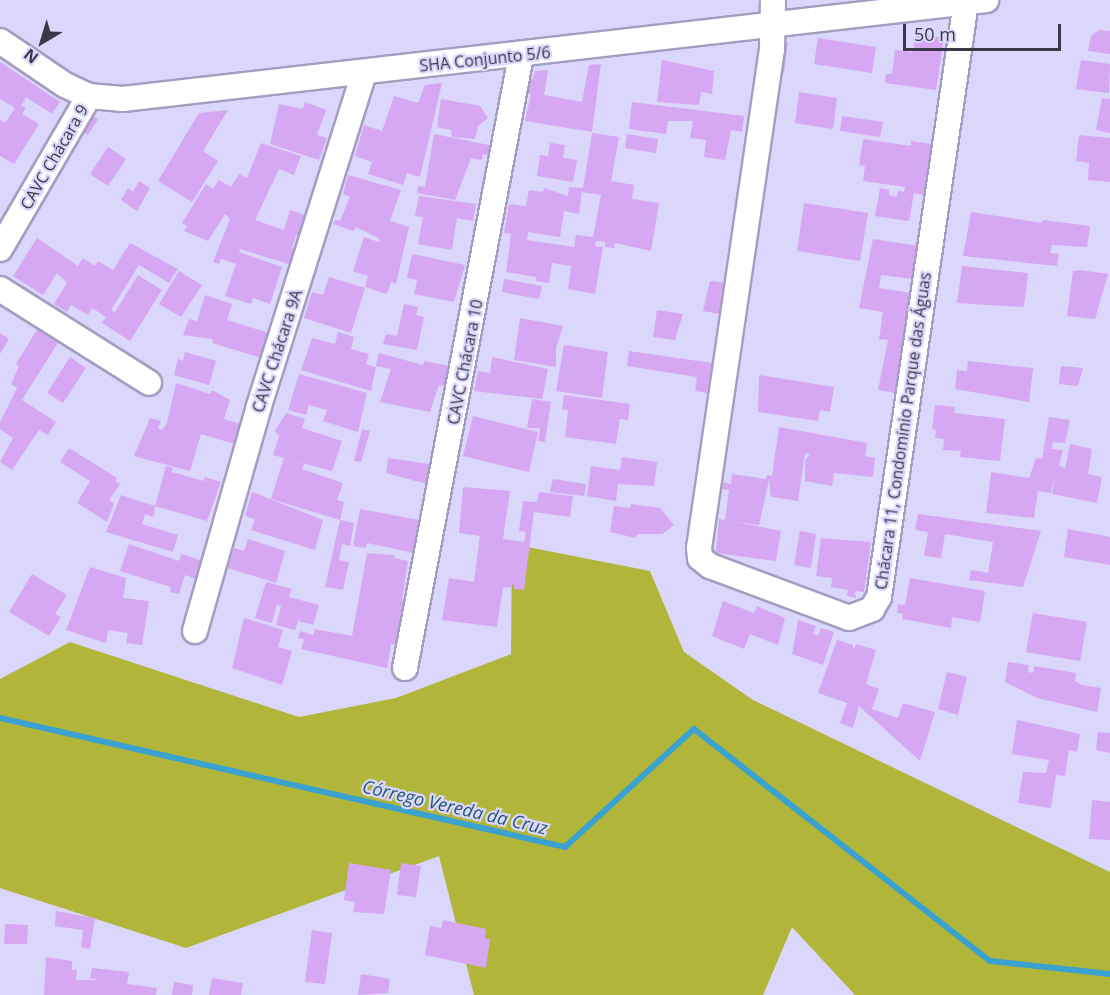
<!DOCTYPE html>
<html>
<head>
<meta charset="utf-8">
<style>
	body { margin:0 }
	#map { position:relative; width:1110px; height:995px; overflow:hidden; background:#dbd6fb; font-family:"Open Sans",sans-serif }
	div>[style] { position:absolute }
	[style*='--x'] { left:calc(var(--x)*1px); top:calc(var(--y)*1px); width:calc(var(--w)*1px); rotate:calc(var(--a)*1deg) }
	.forest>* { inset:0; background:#b1b63b }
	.stream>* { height:6px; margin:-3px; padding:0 3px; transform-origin:3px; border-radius:3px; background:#3ba1cf }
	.building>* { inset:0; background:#d6a8f3 }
	.roads { filter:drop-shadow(2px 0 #a39ec1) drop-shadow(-2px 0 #a39ec1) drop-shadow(0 2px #a39ec1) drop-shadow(0 -2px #a39ec1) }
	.minor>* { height:24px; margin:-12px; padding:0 12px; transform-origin:12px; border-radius:12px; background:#fff }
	span { translate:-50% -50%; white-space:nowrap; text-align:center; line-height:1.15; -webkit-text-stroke:4.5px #dbd6fb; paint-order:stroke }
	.street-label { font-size:16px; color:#3a3847 }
	.water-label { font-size:18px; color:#225870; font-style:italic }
	.north { position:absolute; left:12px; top:12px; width:60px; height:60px; -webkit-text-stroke:4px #dbd6fb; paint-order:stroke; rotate:218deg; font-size:16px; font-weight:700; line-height:24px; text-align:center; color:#3a3847 }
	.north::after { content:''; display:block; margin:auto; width:21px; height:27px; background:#3a3847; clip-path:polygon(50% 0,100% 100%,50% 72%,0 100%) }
	.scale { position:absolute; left:903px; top:24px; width:158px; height:27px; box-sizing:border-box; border:3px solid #3a3847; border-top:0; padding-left:8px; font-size:18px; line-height:21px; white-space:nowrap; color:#3a3847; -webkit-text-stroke:4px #dbd6fb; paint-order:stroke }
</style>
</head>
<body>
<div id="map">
	<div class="forest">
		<div style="clip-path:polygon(512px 544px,650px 571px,684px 652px,753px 700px,1110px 872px,1110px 995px,855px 995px,792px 927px,763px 995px,474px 995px,439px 856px,186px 948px,0 888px,0 679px,70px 642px,299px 717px,396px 698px,511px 654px)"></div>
	</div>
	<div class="stream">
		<div style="--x:0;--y:718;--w:580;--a:12.86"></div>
		<div style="--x:565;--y:847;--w:175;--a:-42.5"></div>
		<div style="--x:694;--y:729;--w:376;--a:38.1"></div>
		<div style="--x:990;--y:961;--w:121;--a:6.2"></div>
	</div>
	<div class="building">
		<div style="clip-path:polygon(1099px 30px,1110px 31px,1110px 54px,1088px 51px,1091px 36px)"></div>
		<div style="clip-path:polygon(916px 33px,944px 38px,936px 90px,885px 83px,886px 74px,892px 74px,895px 50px,913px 52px)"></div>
		<div style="clip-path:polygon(818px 38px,876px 47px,872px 73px,814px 64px)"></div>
		<div style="clip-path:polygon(788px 42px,784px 73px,763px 70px,766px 46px)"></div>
		<div style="clip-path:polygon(662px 60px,714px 71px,712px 94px,701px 92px,699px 105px,657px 102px)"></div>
		<div style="clip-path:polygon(1081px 60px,1110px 64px,1109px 93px,1076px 89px)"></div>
		<div style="clip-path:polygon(0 62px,60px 102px,52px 114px,26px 97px,21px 106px,26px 108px,22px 114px,39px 124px,14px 164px,0 156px,0 120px,5px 123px,15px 108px,0 99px)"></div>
		<div style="clip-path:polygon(601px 64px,592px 132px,525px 121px,531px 94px,522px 93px,523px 77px,533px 79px,535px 71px,548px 70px,544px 95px,582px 102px,589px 65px)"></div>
		<div style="clip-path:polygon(442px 83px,420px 177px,407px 173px,403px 185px,368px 174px,372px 162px,355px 156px,364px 125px,382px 131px,394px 96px,418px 103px,425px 85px)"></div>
		<div style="clip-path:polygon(799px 92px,837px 98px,833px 129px,795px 123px)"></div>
		<div style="clip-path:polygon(1102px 98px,1110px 99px,1110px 133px,1096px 130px)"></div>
		<div style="clip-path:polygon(441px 99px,480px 106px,488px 118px,478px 126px,475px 139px,452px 137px,451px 130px,437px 127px)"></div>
		<div style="clip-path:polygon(305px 102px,326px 110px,317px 135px,327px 138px,319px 160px,270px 144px,279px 104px,303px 109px)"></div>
		<div style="clip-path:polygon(632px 102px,744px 116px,742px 132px,731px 130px,725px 160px,704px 157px,706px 140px,690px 138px,693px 121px,668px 121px,666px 134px,629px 129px)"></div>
		<div style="clip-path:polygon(76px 105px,98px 119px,88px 135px,66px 121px)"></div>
		<div style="clip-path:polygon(228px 110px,203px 151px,218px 161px,192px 202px,158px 181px,199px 113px)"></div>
		<div style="clip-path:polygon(842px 116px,883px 122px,880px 137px,840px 131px)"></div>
		<div style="clip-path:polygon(evenodd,592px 133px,619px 137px,611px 181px,634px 185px,632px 199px,659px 203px,651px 251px,615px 243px,614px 248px,605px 247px,605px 242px,596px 241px,595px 246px,603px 247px,595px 294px,568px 289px,571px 266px,552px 263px,549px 283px,536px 281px,536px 277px,506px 272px,511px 234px,504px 233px,509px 204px,526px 206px,529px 190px,543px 192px,544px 188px,568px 196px,569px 187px,583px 188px,592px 133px,582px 192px,601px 195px,593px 237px,576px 235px,574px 247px,527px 240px,528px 232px,560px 237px,564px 211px,579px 214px,582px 192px)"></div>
		<div style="clip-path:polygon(434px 134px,494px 146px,492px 156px,483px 154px,482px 160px,471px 158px,455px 200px,417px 193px,418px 186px,425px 187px)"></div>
		<div style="clip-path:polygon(627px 134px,658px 139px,656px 153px,625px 148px)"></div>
		<div style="clip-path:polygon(1079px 135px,1110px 138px,1110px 182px,1088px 180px,1089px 163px,1076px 161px)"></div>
		<div style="clip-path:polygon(863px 139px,911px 146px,911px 141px,931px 144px,924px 195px,914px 193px,909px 221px,875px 216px,880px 188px,889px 190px,889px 195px,897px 197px,898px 191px,904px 192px,905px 187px,863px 181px,865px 166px,859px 165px)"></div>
		<div style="clip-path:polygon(261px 143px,301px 156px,294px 175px,279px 169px,255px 220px,284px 230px,290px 210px,310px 217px,304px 238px,296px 235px,292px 248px,299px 250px,295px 266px,240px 249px,239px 252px,282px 267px,270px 304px,253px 298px,251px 304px,225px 296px,236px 264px,221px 259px,219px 264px,213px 262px,230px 219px,225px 214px,208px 241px,184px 231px,187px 226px,182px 223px,206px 184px,213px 189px,219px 180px,231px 187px,239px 174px,247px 178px)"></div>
		<div style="clip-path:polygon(550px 143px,565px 145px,563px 158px,577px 160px,573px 182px,537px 176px,540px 155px,548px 156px)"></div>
		<div style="clip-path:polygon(108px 147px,126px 159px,108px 186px,90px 174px)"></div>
		<div style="clip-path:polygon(348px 175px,401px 190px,390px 221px,409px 227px,396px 284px,391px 282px,387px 294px,365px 287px,368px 276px,353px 271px,364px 237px,379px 242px,380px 239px,356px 227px,354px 231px,333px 224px,335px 220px,340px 221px,350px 197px,343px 194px)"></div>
		<div style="clip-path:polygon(139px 181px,150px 188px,137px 211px,121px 200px,128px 188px,133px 192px)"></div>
		<div style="clip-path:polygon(419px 196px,476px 204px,473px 221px,457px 218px,452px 250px,418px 244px,423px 217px,415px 216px)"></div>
		<div style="clip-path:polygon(804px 203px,868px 213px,860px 261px,797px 251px)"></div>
		<div style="clip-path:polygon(971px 212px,1042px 223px,1043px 220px,1090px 226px,1087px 247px,1052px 245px,1050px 253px,1059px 254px,1057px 266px,963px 256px)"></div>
		<div style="clip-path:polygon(37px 238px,78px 266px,83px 258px,95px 266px,98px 261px,113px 270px,130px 243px,178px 269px,169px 283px,139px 265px,111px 310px,115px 312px,138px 275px,162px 290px,130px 341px,102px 323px,106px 317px,92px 308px,88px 315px,71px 305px,67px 312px,54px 304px,67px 283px,57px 273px,43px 295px,13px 276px)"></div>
		<div style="clip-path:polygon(873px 239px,919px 246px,912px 279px,881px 275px,879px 288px,911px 293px,896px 393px,878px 390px,888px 340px,879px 339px,883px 312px,859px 308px)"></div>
		<div style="clip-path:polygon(412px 254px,465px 265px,454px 302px,414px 294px,417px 280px,407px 278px)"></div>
		<div style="clip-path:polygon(962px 266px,1028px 273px,1024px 307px,957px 303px)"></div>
		<div style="clip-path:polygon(1079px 270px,1108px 274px,1095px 319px,1067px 316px,1073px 271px)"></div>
		<div style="clip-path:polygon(179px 271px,202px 285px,181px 317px,159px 304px)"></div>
		<div style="clip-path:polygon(329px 277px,365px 288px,351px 333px,304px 318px,312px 292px,323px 295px)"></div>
		<div style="clip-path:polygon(504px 279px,542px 286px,539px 299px,502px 292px)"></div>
		<div style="clip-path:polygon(710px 281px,729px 283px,725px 315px,703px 311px)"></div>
		<div style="clip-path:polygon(205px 295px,232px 304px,227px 320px,272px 334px,265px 359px,212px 343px,213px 339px,183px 335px,189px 319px,197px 321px)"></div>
		<div style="clip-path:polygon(404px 304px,418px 307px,416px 315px,424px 317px,417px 350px,383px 344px,386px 334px,397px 336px)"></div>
		<div style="clip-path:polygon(657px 310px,683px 314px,675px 340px,653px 337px)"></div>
		<div style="clip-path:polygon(520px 318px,563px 326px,556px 348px,556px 367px,514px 360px)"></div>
		<div style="clip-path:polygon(38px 328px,59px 341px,22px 400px,56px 422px,48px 435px,39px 430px,12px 470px,0 462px,13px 438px,0 429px,0 422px,17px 388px,11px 384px,19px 366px,16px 364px)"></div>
		<div style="clip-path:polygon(338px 332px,354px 337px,351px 349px,369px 354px,366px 364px,376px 367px,371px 391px,301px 370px,312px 338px,335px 344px)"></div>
		<div style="clip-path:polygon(0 333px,9px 339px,0 354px)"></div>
		<div style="clip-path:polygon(564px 345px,608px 352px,602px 398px,556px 391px)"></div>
		<div style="clip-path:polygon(629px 351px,712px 363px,707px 393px,695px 391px,697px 377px,627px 366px)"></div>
		<div style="clip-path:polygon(185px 352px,216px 361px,209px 385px,174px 375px,178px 359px,183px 361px)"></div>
		<div style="clip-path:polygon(379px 353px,423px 365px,424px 361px,455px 367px,451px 387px,439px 385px,430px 412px,380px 402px,391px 369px,376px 366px)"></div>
		<div style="clip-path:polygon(70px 357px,86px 368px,63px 403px,47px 393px)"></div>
		<div style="clip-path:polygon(492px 357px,548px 369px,542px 399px,474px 391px,478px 371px,490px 373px)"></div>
		<div style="clip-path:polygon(968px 361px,1033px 368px,1029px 402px,955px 389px,957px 370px,967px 371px)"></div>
		<div style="clip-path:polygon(1061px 366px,1083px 368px,1078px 386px,1059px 384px)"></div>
		<div style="clip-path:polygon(299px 374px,367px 393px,358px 432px,323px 421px,327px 410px,309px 405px,306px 415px,288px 410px)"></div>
		<div style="clip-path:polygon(759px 375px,834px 387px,830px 412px,820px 410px,818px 421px,758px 412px)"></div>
		<div style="clip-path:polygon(176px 383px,210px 394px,212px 390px,230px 400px,224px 419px,244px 425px,238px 445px,201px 434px,190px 471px,134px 456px,150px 418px,161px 421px,158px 428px,162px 430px,167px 423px)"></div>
		<div style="clip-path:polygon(564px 395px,630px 404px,628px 420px,620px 419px,616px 444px,565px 437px,568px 410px,562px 409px)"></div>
		<div style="clip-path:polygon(532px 399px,551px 402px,545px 442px,538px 441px,540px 428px,527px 428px)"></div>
		<div style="clip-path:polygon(935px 405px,955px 407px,954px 413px,1005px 419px,1000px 461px,960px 457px,961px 451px,943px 450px,944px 439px,935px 438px,936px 430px,932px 429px)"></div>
		<div style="clip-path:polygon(286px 413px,305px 419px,302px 428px,342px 441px,332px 471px,291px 460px,304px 464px,302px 469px,343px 483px,337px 500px,344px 502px,340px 520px,271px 499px,284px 458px,273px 455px,279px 436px,275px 431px)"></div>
		<div style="clip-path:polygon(473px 416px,538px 432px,529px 472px,463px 456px)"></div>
		<div style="clip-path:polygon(1049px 417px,1070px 420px,1065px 443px,1053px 442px,1052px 449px,1063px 450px,1059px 466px,1065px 468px,1070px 444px,1092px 449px,1088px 474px,1102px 477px,1097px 503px,1052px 494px,1055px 477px,1051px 493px,1038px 491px,1034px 518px,986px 513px,991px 472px,1029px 478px,1036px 458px,1042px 459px)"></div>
		<div style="clip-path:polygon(779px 427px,867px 443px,865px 456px,875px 458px,873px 477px,834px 473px,832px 486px,805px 481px,805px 461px,810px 454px,805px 453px,798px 501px,771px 497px,769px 480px,759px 525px,736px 522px,781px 531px,776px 561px,716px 553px,719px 519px,725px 520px,729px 490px,721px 489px,722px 482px,731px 484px,732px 474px,766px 479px,767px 475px,772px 476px)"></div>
		<div style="clip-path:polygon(362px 429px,370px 431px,361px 462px,354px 461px)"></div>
		<div style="clip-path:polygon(69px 448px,117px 478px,115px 481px,120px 484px,109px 500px,114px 504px,107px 522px,77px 503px,90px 481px,60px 462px)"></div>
		<div style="clip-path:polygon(622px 457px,657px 462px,654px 486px,618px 484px,616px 501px,587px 496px,591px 466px,620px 470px)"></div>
		<div style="clip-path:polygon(388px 458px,435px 465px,433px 475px,428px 474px,427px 484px,386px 473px)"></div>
		<div style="clip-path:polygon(166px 466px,173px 468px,172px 472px,204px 481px,205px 477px,221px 482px,207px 521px,155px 506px)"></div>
		<div style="clip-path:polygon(553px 479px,586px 484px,584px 496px,550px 492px)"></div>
		<div style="clip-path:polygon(463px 487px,510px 491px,503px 539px,524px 542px,526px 532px,519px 531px,523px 501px,537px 502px,539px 492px,573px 496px,570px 517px,534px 512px,524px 590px,514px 589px,514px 583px,510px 588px,503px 587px,497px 627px,442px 620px,449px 578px,474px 582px,480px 536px,459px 533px)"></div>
		<div style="clip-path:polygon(252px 492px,323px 520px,315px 550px,251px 530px,255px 519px,245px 516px)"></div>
		<div style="clip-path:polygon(121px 495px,155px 506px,154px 517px,145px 514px,142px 524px,178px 535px,173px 552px,106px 532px)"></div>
		<div style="clip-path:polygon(631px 504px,660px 508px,674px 525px,662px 534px,637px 534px,636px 538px,610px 532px,614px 506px,630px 508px)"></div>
		<div style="clip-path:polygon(360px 509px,425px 521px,419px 554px,367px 543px,366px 548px,353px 546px)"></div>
		<div style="clip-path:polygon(918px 514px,1041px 531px,1023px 587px,969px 580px,971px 570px,988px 573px,993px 542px,945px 534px,941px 558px,924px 556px,928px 532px,915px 530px)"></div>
		<div style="clip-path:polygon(340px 520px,354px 523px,350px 546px,342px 544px,339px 560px,349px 562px,343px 590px,325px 587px)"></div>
		<div style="clip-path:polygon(1068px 529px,1110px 537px,1110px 565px,1064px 557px)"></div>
		<div style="clip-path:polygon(800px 531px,816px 534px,811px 568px,794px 565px)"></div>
		<div style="clip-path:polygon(821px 538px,871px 542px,864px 592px,855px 591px,856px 598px,847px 596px,848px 590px,831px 587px,832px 578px,816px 576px)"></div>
		<div style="clip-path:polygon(248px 539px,285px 551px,276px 583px,228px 568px,234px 548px,244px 551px)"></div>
		<div style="clip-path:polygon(129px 544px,179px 561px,181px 554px,203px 561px,197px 579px,185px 575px,179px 594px,170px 592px,171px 587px,120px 571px)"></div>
		<div style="clip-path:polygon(367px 553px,395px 555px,394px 558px,408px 561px,402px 601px,411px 603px,404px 647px,391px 644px,387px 668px,301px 649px,304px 639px,298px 638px,300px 631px,313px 635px,315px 629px,352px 636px)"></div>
		<div style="clip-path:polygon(90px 567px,126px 578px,123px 598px,149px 601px,142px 645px,126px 643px,128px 633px,108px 630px,106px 643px,66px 630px)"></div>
		<div style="clip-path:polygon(32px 574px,67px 595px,55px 614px,61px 617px,49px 636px,9px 612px)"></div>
		<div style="clip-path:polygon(910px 578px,985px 591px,980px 622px,952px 617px,951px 628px,902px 619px,903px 614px,897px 613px,898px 604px,905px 605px)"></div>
		<div style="clip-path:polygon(266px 582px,292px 589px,289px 597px,319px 605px,313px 625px,298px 621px,295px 630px,276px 625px,281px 606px,277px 604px,272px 623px,255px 618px)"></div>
		<div style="clip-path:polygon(723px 601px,754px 613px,757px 606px,785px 618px,778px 645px,750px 634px,744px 649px,712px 636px)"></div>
		<div style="clip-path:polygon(1033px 613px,1087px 622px,1080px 661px,1026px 652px)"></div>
		<div style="clip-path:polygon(244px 618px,283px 630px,278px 647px,292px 651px,282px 685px,232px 668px)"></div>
		<div style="clip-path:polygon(798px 620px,816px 626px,813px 634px,818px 636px,821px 628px,834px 632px,823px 665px,792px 654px)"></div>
		<div style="clip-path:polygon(837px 640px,853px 645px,854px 650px,856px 644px,876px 650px,866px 684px,879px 689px,872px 709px,898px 718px,903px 703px,935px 712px,920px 761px,859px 706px,853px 728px,840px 723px,847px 703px,818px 693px)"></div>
		<div style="clip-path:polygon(1008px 662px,1029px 665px,1028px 672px,1033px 673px,1034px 666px,1076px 673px,1075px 681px,1081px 685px,1101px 688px,1097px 712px,1037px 698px,1005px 682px)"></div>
		<div style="clip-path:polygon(947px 672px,967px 677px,958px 715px,938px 709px)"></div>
		<div style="clip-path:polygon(1017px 720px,1080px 734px,1077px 752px,1069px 750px,1065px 776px,1056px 775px,1051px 808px,1018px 803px,1023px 772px,1046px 773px,1049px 760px,1012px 754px)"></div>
		<div style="clip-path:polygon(1098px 732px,1110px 733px,1110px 753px,1096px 750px)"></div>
		<div style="clip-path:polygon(1092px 800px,1110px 802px,1110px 840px,1089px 839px)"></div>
		<div style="clip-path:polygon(349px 863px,391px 870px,384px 914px,353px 912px,355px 902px,344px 900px)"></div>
		<div style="clip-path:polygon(401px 863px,421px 866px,416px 897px,397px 895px)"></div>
		<div style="clip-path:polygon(56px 911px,95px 918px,90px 949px,81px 947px,83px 930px,55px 926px)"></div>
		<div style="clip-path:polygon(443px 920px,486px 929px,485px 938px,490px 939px,486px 968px,425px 955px,430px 926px,441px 928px)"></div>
		<div style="clip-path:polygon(5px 924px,28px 925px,27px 944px,4px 944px)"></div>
		<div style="clip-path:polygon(312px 930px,332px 933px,325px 984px,305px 982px)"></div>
		<div style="clip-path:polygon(46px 957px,72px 961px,72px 970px,77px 970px,76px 980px,99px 980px,90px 978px,92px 968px,129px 972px,127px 984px,157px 988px,156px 995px,44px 995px)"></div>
		<div style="clip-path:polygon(361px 974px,390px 979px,388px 993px,358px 995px)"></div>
		<div style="clip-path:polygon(212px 978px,243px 983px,241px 995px,209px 995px)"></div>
		<div style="clip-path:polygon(174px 982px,193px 985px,192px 995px,172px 995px)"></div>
	</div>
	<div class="roads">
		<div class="minor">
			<div style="--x:773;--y:0;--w:49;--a:91.2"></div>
			<div style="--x:772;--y:49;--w:504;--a:98.32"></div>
			<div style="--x:699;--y:548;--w:10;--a:84"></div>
			<div style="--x:700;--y:558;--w:13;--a:39"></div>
			<div style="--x:710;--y:566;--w:148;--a:20.5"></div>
			<div style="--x:849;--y:618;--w:25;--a:-21"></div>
			<div style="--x:872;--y:609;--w:14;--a:-60"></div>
			<div style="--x:879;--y:597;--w:601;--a:-81.68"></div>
			<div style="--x:0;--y:41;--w:78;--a:34.1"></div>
			<div style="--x:65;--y:85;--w:26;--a:25"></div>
			<div style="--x:89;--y:96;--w:34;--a:5"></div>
			<div style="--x:123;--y:99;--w:869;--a:-6.54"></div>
			<div style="--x:0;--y:249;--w:177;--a:-59.8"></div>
			<div style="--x:0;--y:289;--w:176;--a:32.2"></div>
			<div style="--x:195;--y:631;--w:234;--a:-74.1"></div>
			<div style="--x:259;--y:406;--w:350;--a:-72.5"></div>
			<div style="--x:405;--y:668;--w:623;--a:-79.27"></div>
		</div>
	</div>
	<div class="street-label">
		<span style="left:485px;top:59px;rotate:-6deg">SHA Conjunto 5/6</span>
		<span style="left:54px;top:157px;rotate:-60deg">CAVC Chácara 9</span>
		<span style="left:277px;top:351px;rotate:-72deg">CAVC Chácara 9A</span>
		<span style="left:465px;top:362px;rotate:-79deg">CAVC Chácara 10</span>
		<span style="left:903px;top:431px;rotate:-82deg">Chácara 11, Condomínio Parque das Águas</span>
	</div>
	<div class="water-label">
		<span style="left:455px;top:807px;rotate:13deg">Córrego Vereda da Cruz</span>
	</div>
	<div class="north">N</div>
	<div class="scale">50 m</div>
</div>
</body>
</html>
